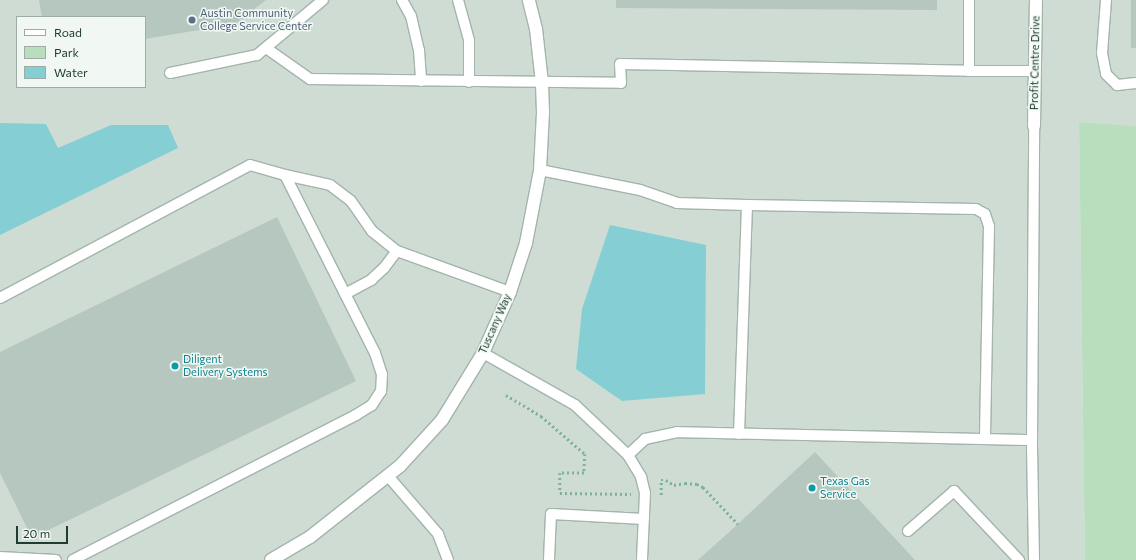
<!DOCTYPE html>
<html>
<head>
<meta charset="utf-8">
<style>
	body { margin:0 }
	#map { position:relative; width:1136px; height:560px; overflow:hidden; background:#e0ece5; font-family:Commissioner,sans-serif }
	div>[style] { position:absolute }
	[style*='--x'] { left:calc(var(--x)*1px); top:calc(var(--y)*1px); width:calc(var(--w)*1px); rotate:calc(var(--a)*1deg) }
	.built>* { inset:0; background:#cedcd4 }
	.green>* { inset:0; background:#b8debe }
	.water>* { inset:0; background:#85cfd4 }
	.building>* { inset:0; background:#b5c7be }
	.path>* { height:2.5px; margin-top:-1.25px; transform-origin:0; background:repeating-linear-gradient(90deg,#7fb19c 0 2px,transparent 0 5px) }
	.roads { filter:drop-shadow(1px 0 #a3b4ac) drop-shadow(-1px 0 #a3b4ac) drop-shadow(0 1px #a3b4ac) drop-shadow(0 -1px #a3b4ac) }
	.lane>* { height:10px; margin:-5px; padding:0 5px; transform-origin:5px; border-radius:5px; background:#fff }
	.street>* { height:12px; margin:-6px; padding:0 6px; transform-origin:6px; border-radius:6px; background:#fff }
	.secondary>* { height:12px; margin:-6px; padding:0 6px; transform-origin:6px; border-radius:6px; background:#fff }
	.dots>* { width:11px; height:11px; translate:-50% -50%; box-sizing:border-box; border:2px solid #f1f8f4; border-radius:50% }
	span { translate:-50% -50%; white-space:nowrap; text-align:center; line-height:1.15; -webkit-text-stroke:3px #f1f8f4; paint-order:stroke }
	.service-label { font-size:11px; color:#4e5e75 }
	.left { translate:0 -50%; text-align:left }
	.street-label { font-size:11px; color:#203d32 }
	.culture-label { font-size:11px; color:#0d838f }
	.legend { position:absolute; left:16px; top:16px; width:130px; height:72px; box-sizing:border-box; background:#f1f8f4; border:1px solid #9dada6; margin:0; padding:5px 7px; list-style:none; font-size:12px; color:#203d32 }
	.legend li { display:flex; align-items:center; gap:8px; height:20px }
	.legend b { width:20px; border:1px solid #9dada6 }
	.scale { position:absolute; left:16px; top:526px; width:52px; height:18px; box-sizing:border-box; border:2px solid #203d32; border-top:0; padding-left:5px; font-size:12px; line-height:14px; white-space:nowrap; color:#203d32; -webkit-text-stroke:3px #f1f8f4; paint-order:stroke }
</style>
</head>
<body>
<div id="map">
	<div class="built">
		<div style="clip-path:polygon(evenodd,0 0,1136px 0,1136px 126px,1079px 122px,1085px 560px,0 560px,0 0,17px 17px,145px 17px,145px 87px,17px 87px,17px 17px)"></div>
	</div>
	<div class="green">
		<div style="clip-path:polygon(1079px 122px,1136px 126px,1136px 560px,1085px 560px)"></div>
	</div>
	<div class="water">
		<div style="clip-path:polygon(0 123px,46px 124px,58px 148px,111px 125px,168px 125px,178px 148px,0 235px)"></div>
		<div style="clip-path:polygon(610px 225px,706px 245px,705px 394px,622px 401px,576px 369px,582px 309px)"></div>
	</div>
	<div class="building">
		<div style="clip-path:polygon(39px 0,266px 0,235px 24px,145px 39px,145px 17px,42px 17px)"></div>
		<div style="clip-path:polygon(616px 0,937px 0,937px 10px,616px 8px)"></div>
		<div style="clip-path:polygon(1131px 0,1136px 0,1136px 48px,1131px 48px)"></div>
		<div style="clip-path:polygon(277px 217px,356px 381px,32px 538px,0 473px,0 352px)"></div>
		<div style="clip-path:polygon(815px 452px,915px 560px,698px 560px,738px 524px)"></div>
	</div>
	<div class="path">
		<div style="--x:506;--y:395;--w:41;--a:31"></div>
		<div style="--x:541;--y:416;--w:58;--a:40.8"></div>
		<div style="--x:585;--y:454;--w:19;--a:93"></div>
		<div style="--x:584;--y:473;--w:24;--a:180"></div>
		<div style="--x:560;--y:473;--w:20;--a:90"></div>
		<div style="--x:560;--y:493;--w:71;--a:0.8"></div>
		<div style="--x:661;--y:495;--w:15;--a:-90"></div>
		<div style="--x:661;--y:480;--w:5;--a:0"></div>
		<div style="--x:666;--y:480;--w:9;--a:32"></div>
		<div style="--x:674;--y:485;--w:11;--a:-10"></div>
		<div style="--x:685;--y:483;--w:12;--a:5"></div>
		<div style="--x:697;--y:484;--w:7;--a:27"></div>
		<div style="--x:703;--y:487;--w:51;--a:46.6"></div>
	</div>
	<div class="roads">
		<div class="lane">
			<div style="--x:402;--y:0;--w:18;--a:61"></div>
			<div style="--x:411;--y:16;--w:35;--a:77"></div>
			<div style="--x:419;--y:50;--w:31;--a:86"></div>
			<div style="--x:458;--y:0;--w:41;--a:74.6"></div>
			<div style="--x:469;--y:40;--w:42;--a:90"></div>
			<div style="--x:1106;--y:0;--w:53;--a:94.3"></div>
			<div style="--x:1102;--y:53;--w:21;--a:79"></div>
			<div style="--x:1106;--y:74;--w:16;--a:45"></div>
			<div style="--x:1117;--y:85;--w:19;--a:-6"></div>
			<div style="--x:266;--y:48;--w:54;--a:35.2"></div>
			<div style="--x:310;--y:79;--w:311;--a:0.7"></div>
			<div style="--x:621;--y:83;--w:19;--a:-93"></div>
			<div style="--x:620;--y:64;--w:349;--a:1.1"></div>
			<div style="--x:969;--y:71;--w:71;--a:-90"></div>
			<div style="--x:969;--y:71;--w:66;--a:0"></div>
			<div style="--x:170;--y:73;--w:89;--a:-11.7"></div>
			<div style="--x:257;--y:55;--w:86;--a:-39.8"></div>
			<div style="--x:540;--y:170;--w:102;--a:11.3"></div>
			<div style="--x:640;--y:190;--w:39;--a:19"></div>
			<div style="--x:677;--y:203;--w:70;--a:1.6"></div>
			<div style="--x:747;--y:205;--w:229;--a:92"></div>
			<div style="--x:285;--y:175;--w:46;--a:12.5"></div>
			<div style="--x:330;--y:185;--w:26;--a:37"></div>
			<div style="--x:351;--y:201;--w:37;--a:55"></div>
			<div style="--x:372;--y:231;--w:32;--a:39"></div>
			<div style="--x:397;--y:251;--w:120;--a:19.9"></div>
			<div style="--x:747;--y:205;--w:229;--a:1"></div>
			<div style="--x:976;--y:209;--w:10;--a:29"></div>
			<div style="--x:985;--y:214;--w:13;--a:72"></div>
			<div style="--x:989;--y:226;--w:213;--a:91.1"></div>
			<div style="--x:345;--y:294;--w:30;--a:-28"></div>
			<div style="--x:371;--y:280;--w:18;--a:-43"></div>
			<div style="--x:384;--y:268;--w:21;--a:-53"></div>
			<div style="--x:0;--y:298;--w:283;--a:-28"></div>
			<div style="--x:250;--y:165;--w:36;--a:16"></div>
			<div style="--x:285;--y:175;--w:199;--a:63.2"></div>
			<div style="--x:375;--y:353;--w:22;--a:72"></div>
			<div style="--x:382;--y:374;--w:17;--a:93"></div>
			<div style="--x:381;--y:391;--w:17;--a:123"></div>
			<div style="--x:372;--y:405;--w:19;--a:148"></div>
			<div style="--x:356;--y:415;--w:318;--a:152.9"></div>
			<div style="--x:483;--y:353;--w:106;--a:29.5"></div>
			<div style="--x:575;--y:405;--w:73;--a:43.3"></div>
			<div style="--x:628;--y:455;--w:26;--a:59"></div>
			<div style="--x:641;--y:477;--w:16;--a:76"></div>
			<div style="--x:645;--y:493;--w:67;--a:92.6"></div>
			<div style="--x:628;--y:455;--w:23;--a:-43"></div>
			<div style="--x:645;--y:439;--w:33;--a:-12"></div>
			<div style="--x:677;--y:432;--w:355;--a:1.3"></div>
			<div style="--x:388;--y:476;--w:77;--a:49.2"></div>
			<div style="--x:438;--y:534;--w:28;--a:69"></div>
			<div style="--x:908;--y:531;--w:61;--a:-41"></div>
			<div style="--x:954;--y:491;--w:95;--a:46.7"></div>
			<div style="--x:0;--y:557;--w:56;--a:3.1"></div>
			<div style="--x:549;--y:560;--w:46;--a:-87.5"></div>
			<div style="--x:551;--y:514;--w:93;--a:3.1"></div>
			<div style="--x:1034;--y:560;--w:120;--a:-91"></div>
			<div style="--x:1032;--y:440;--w:314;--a:-89.6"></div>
		</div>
		<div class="street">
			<div style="--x:1034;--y:126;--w:126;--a:-89.1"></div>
		</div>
		<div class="secondary">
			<div style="--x:271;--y:560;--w:45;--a:-30.5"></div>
			<div style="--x:310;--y:537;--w:115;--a:-38.3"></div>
			<div style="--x:400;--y:466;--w:62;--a:-47.6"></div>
			<div style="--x:442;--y:420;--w:79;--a:-58.5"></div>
			<div style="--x:483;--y:353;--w:67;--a:-66.1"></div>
			<div style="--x:510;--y:292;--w:52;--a:-71.9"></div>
			<div style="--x:526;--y:243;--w:74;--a:-79.1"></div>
			<div style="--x:540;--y:170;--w:58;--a:-87"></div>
			<div style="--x:543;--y:112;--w:29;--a:-92"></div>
			<div style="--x:542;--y:83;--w:54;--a:-96.3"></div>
			<div style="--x:536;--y:29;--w:30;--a:-104"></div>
		</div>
	</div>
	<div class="dots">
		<div style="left:192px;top:20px;background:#5c6f8a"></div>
		<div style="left:175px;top:366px;background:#0f9aa8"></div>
		<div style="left:812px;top:488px;background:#0f9aa8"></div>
	</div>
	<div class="service-label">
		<span class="left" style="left:200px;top:20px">Austin Community<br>College Service Center</span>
	</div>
	<div class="street-label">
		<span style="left:1035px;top:63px;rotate:-89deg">Profit Centre Drive</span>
		<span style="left:495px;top:324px;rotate:-66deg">Tuscany Way</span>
	</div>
	<div class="culture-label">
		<span class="left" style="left:183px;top:366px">Diligent<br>Delivery Systems</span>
		<span class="left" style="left:820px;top:488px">Texas Gas<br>Service</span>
	</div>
	<ul class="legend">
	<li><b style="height:5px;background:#fff"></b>Road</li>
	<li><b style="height:11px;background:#b8debe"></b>Park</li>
	<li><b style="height:11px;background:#85cfd4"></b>Water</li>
	</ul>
	<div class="scale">20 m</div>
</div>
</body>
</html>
